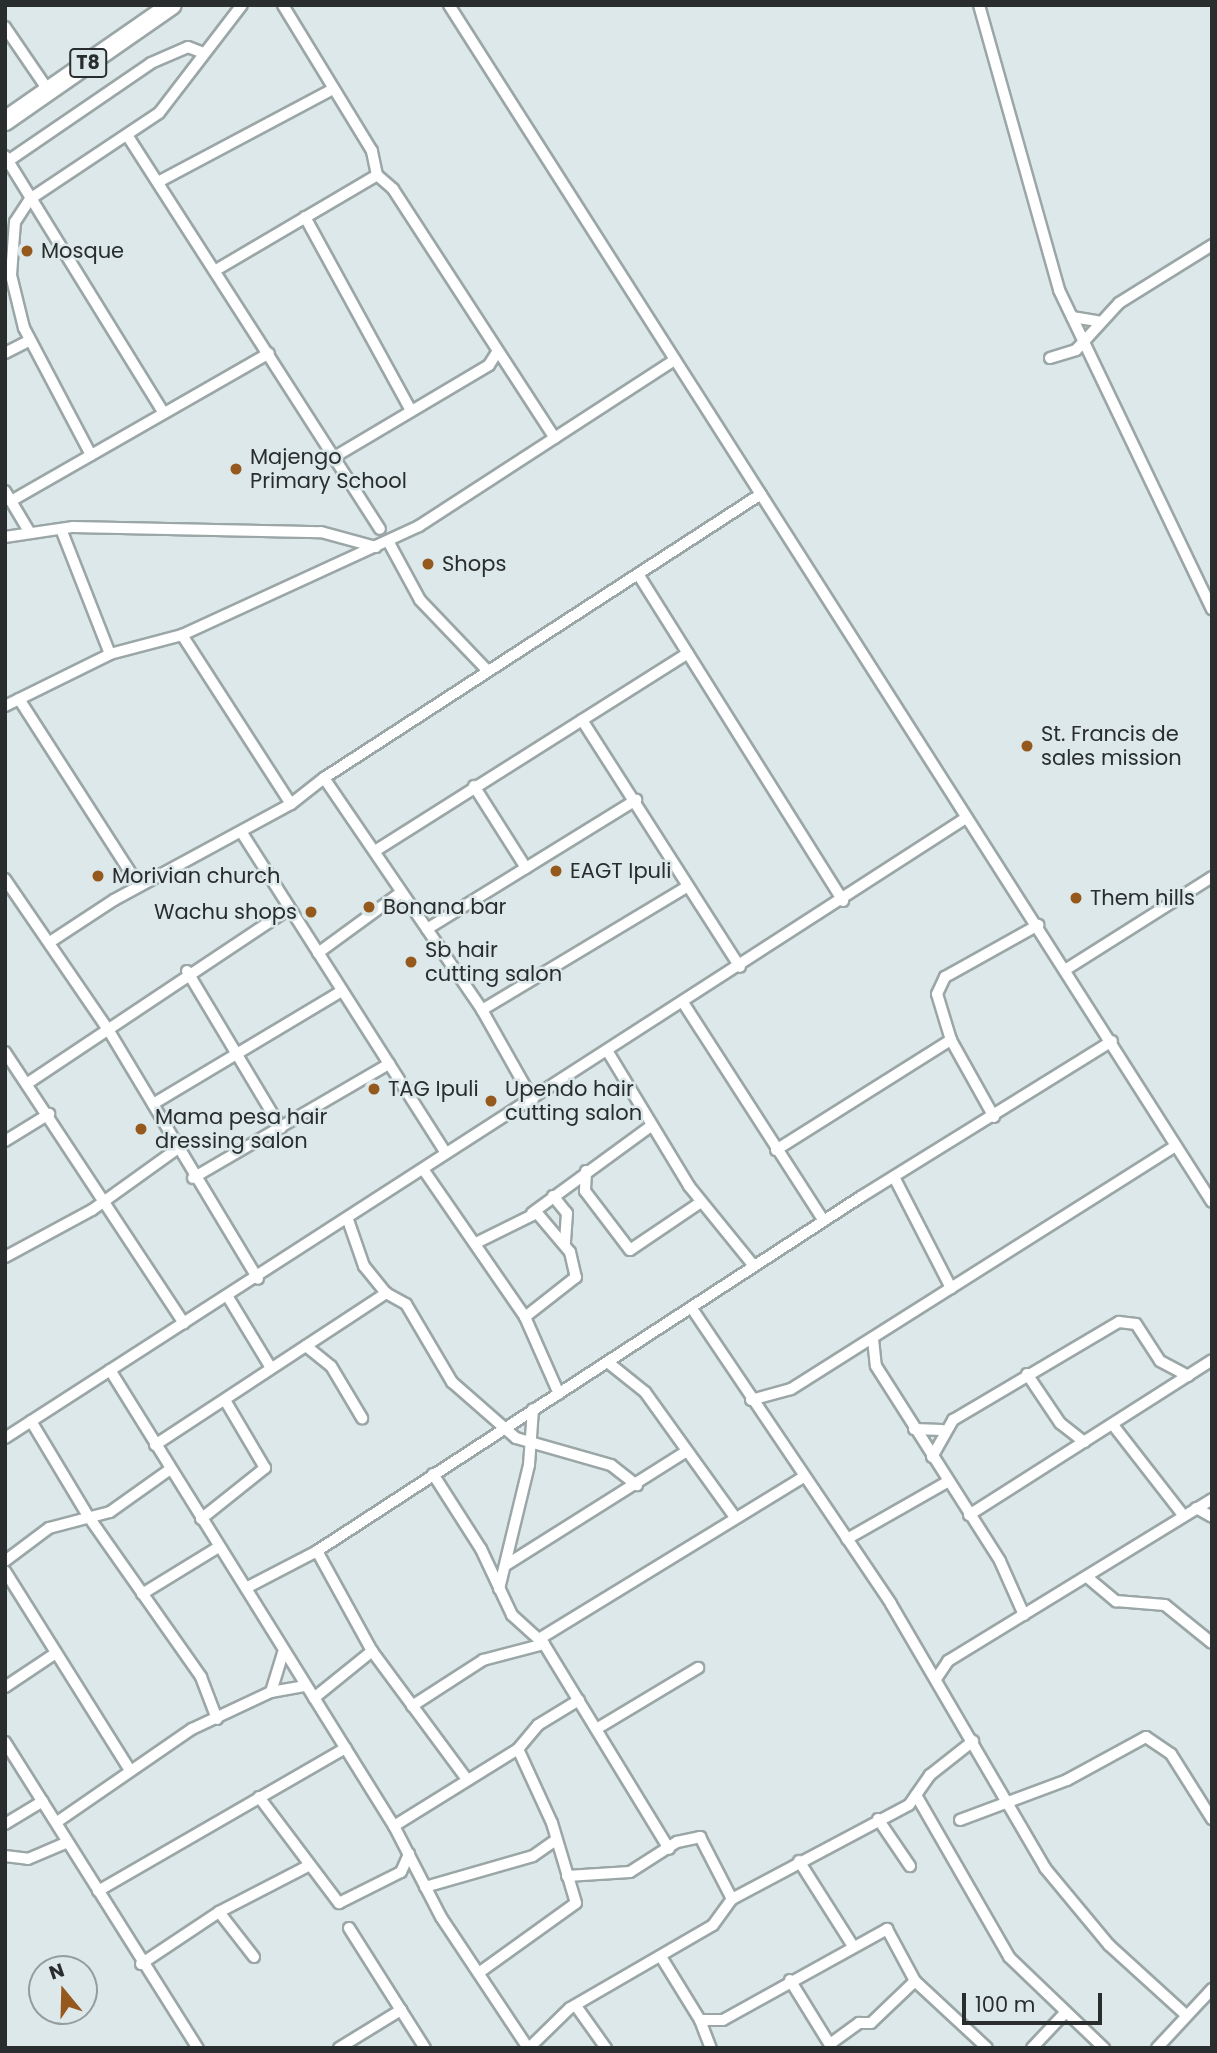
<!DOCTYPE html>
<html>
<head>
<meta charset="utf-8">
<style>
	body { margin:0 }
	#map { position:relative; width:1217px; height:2053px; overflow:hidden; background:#dce8e9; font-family:Poppins,sans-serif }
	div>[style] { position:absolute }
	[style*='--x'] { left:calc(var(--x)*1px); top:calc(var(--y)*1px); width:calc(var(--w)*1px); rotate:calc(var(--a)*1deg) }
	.roads { filter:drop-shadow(2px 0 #9ba6a7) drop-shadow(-2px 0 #9ba6a7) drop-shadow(0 2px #9ba6a7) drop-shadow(0 -2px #9ba6a7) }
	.minor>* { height:10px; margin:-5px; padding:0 5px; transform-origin:5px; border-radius:5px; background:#fff }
	.trunk>* { height:18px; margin:-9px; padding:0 9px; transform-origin:9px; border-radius:9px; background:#fff }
	.dots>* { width:19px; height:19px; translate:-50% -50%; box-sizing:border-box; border:4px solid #dce8e9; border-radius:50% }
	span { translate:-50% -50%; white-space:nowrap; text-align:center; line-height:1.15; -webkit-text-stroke:5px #dce8e9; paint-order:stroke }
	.shield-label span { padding:2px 5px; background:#dce8e9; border:2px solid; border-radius:5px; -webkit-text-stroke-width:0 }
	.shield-label { font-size:19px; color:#292d2d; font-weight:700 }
	.poi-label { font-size:21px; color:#292d2d }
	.left { translate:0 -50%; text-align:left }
	.right { translate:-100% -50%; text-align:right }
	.frame { position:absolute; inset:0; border:7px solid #292d2d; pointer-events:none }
	.north { position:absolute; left:28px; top:1955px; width:70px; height:70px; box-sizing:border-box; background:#dce8e9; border:2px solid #949d9e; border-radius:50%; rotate:341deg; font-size:19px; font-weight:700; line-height:28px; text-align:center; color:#292d2d }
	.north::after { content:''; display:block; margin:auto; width:24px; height:32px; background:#96591d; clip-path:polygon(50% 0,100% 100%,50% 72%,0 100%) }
	.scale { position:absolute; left:962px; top:1993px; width:140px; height:32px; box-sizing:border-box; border:4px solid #292d2d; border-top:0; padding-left:9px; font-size:21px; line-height:24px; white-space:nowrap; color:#292d2d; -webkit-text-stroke:5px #dce8e9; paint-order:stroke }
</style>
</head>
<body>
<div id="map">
	<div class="roads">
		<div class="minor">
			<div style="--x:449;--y:5;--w:1419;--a:57.49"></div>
			<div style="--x:979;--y:5;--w:296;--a:74.3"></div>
			<div style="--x:1059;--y:290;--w:354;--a:64.4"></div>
			<div style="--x:5;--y:27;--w:76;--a:55.7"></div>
			<div style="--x:127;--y:135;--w:468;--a:57.3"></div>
			<div style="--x:5;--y:156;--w:301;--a:58.3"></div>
			<div style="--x:8;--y:161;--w:173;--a:-34.4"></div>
			<div style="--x:151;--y:63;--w:40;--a:-23.4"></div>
			<div style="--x:188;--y:47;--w:17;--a:21"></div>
			<div style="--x:377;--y:175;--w:21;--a:41"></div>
			<div style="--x:393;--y:189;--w:297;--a:57"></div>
			<div style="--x:160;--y:181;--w:191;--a:-28"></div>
			<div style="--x:305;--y:217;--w:221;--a:61.3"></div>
			<div style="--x:216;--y:270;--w:187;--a:-30.5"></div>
			<div style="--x:377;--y:175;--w:25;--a:-102"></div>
			<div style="--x:372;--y:151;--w:171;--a:-121.4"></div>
			<div style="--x:1072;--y:317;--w:26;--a:9"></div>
			<div style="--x:5;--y:353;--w:27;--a:-27"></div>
			<div style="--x:1050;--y:358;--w:27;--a:-17"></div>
			<div style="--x:1076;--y:350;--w:64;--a:-47.5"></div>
			<div style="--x:1119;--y:303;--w:110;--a:-31.9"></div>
			<div style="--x:91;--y:455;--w:144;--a:-117.8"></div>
			<div style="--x:24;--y:328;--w:55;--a:-103.8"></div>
			<div style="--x:11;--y:275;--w:53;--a:-85.7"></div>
			<div style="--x:15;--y:222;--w:27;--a:-57"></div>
			<div style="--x:30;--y:199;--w:155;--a:-33.7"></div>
			<div style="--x:159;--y:113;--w:136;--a:-52.5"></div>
			<div style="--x:336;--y:456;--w:178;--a:-30.7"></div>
			<div style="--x:489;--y:365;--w:15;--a:-58"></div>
			<div style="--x:5;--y:491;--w:49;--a:59.2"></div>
			<div style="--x:11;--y:501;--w:297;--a:-29.8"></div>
			<div style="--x:61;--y:529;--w:134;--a:68.6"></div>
			<div style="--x:5;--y:537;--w:69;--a:-8.4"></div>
			<div style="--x:73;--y:527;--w:248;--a:1.2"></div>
			<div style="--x:321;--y:532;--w:57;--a:15.3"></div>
			<div style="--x:388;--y:541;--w:67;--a:61.5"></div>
			<div style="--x:420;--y:600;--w:97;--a:46.3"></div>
			<div style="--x:638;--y:574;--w:386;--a:57.9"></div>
			<div style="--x:182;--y:635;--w:261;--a:-24.7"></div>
			<div style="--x:419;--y:526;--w:305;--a:-33"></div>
			<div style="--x:19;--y:699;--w:222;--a:57.3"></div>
			<div style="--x:5;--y:706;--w:117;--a:-26.3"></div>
			<div style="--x:110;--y:654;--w:74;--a:-14.8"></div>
			<div style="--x:182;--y:635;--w:201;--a:57.2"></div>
			<div style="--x:582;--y:720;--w:293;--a:57.4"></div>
			<div style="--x:324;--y:778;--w:521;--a:-33.02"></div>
			<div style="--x:474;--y:786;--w:97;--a:57.6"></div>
			<div style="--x:242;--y:833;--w:379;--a:57.5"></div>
			<div style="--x:375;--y:851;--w:370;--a:-32.3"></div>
			<div style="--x:5;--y:879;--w:184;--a:55.6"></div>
			<div style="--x:109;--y:1031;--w:289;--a:59"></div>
			<div style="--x:427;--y:929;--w:246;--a:-31.7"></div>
			<div style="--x:50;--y:942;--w:77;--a:-33.3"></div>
			<div style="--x:114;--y:900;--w:201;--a:-28.5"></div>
			<div style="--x:291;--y:804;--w:42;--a:-38.2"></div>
			<div style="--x:324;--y:778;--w:281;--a:55.7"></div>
			<div style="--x:482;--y:1010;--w:103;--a:60.5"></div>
			<div style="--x:318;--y:953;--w:100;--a:-36.1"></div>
			<div style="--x:1065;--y:970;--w:174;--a:-32.3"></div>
			<div style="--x:187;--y:971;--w:183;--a:59.1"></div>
			<div style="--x:684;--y:1004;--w:258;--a:57.2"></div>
			<div style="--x:482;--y:1010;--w:239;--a:-31"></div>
			<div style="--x:5;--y:1052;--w:325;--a:56.6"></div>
			<div style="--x:608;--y:1052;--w:157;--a:58.8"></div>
			<div style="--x:689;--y:1186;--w:103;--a:50.9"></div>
			<div style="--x:28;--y:1083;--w:311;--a:-33.7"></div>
			<div style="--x:153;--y:1104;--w:220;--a:-30.9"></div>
			<div style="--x:994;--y:1117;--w:88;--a:-119.2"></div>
			<div style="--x:951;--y:1040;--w:48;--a:-106.9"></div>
			<div style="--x:937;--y:994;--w:19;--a:-65"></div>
			<div style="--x:945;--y:977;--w:107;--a:-29.2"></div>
			<div style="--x:5;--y:1141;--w:52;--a:-31.5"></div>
			<div style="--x:776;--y:1150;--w:207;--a:-32.2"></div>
			<div style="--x:423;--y:1169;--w:180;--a:55.4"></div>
			<div style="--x:525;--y:1317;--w:84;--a:66.2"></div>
			<div style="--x:586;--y:1171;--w:20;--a:93"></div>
			<div style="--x:585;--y:1191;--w:74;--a:52.7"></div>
			<div style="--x:630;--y:1250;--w:86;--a:-34.1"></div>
			<div style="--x:894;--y:1177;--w:125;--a:62.8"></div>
			<div style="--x:193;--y:1178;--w:227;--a:-30.2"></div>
			<div style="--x:553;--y:1196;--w:22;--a:51"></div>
			<div style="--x:567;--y:1213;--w:32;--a:94"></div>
			<div style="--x:532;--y:1213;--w:147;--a:-36.2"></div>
			<div style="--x:348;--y:1220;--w:49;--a:70.8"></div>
			<div style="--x:364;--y:1266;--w:35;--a:51"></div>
			<div style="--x:386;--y:1293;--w:23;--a:29"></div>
			<div style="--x:406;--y:1304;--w:91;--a:59.5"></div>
			<div style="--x:452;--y:1382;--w:85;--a:41.2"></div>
			<div style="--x:516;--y:1438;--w:99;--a:15.9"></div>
			<div style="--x:611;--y:1465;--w:33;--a:38"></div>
			<div style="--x:478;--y:1242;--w:66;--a:-26.2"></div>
			<div style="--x:537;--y:1213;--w:51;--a:49.8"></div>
			<div style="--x:570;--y:1252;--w:26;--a:77"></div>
			<div style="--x:576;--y:1277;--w:65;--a:141.9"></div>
			<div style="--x:5;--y:1257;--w:99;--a:-28.4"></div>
			<div style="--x:92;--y:1210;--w:105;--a:-35.7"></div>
			<div style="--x:228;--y:1297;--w:83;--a:58.8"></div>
			<div style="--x:693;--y:1310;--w:354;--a:56"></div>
			<div style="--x:891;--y:1604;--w:306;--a:59.7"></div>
			<div style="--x:1045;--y:1868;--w:100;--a:50.3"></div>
			<div style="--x:1109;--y:1945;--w:105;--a:42.3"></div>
			<div style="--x:873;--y:1339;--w:27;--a:84"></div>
			<div style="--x:876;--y:1366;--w:231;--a:57.5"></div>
			<div style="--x:1000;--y:1561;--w:59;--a:66"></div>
			<div style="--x:306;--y:1346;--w:32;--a:39"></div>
			<div style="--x:331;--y:1366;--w:61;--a:59.2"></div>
			<div style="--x:610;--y:1364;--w:45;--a:38.7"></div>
			<div style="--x:645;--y:1392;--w:153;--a:54.3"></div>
			<div style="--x:110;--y:1370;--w:537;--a:58.09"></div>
			<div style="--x:394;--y:1826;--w:102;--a:62.7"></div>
			<div style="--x:441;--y:1917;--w:157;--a:56.4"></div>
			<div style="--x:1027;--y:1374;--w:59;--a:56"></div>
			<div style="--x:1060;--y:1423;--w:31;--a:38"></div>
			<div style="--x:751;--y:1400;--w:41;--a:-15.4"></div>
			<div style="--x:791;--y:1389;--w:455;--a:-32.3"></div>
			<div style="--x:31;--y:1421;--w:111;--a:59"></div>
			<div style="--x:88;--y:1516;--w:197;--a:54.9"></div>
			<div style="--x:201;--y:1677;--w:45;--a:69.1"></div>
			<div style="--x:1113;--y:1425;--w:114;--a:52.1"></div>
			<div style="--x:914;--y:1429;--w:28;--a:2"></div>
			<div style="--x:5;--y:1438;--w:1144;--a:-32.83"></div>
			<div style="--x:155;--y:1445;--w:277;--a:-33.3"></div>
			<div style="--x:932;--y:1457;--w:43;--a:-60.4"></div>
			<div style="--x:953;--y:1420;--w:193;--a:-30.6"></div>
			<div style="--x:1119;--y:1322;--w:17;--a:7"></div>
			<div style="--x:1136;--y:1324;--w:44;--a:57"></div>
			<div style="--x:1160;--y:1361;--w:32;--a:28"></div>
			<div style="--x:433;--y:1474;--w:89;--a:57.4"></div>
			<div style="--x:481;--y:1549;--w:73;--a:64.8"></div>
			<div style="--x:512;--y:1615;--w:43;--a:42.2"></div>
			<div style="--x:544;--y:1644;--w:240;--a:58.6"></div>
			<div style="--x:1196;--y:1508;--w:18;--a:29"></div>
			<div style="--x:969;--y:1515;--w:288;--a:-32.5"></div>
			<div style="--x:201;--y:1519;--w:82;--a:-38.6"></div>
			<div style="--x:265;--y:1468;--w:79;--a:-120.5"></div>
			<div style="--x:847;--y:1539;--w:115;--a:-29.7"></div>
			<div style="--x:317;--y:1551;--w:114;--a:61.2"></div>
			<div style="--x:372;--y:1651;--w:158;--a:53.5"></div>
			<div style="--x:5;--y:1561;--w:55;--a:-36.9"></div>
			<div style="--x:49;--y:1528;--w:63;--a:-14.7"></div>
			<div style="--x:110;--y:1512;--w:72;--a:-35.4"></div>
			<div style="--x:506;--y:1565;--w:210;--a:-32.2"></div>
			<div style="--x:5;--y:1571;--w:234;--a:57.9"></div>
			<div style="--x:1087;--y:1577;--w:38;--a:40"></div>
			<div style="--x:1116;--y:1601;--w:49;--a:4.7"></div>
			<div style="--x:1165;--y:1605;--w:60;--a:39"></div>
			<div style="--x:246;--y:1588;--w:80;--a:-27.5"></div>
			<div style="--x:317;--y:1551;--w:650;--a:-33.08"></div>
			<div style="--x:862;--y:1196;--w:294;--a:-31.8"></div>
			<div style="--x:499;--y:1589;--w:128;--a:-76.4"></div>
			<div style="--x:529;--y:1465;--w:56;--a:-85.9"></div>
			<div style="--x:142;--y:1594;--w:88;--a:-31.5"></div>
			<div style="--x:539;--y:1639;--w:310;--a:-31.5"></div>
			<div style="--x:936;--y:1679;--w:22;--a:-56"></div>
			<div style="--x:948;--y:1661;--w:310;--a:-31.5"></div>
			<div style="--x:5;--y:1687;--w:61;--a:-33.7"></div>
			<div style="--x:271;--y:1692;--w:41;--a:-72.9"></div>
			<div style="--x:314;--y:1698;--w:75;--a:-39"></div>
			<div style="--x:412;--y:1706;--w:85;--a:-32.9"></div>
			<div style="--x:483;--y:1660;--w:63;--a:-14.7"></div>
			<div style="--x:598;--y:1728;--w:117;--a:-31"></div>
			<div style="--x:5;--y:1742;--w:362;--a:57.8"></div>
			<div style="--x:916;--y:1795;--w:187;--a:60.1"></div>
			<div style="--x:1009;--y:1957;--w:132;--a:43.8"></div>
			<div style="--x:259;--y:1797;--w:133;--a:53"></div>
			<div style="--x:339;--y:1903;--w:69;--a:-26.6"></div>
			<div style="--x:401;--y:1872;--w:20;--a:-66"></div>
			<div style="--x:878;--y:1819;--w:57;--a:55.8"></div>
			<div style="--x:960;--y:1820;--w:114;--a:-20.5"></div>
			<div style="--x:1067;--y:1780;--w:90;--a:-28.6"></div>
			<div style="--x:1146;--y:1737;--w:30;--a:34"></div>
			<div style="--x:1171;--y:1754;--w:77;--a:57.8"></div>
			<div style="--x:57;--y:1822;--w:164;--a:-34.6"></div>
			<div style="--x:192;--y:1729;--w:87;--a:-25.1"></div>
			<div style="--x:271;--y:1692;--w:35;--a:-10"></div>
			<div style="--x:5;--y:1824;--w:44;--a:-31.2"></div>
			<div style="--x:394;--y:1826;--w:146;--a:-31.8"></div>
			<div style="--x:5;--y:1856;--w:23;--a:7"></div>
			<div style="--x:28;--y:1859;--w:43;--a:-23"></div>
			<div style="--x:799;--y:1861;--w:101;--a:57.6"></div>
			<div style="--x:567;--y:1876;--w:63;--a:-3.6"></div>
			<div style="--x:630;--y:1872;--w:56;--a:-32.6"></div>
			<div style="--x:677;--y:1842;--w:24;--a:-12"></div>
			<div style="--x:700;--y:1837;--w:70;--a:62.7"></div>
			<div style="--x:425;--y:1887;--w:112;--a:-16"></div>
			<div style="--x:533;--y:1856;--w:28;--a:-35"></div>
			<div style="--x:98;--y:1891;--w:286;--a:-30"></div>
			<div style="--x:219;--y:1912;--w:57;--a:52.1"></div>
			<div style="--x:349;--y:1928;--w:142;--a:57.7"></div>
			<div style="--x:663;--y:1960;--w:70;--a:58.3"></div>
			<div style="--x:700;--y:2020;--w:23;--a:0"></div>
			<div style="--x:723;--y:2020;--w:188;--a:-29"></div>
			<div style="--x:887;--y:1929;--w:59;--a:61.7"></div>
			<div style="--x:915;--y:1981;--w:98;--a:42.9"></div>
			<div style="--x:141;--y:1964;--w:94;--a:-33.7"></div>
			<div style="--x:219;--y:1912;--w:98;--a:-27.3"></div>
			<div style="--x:480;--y:1972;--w:118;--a:-35.7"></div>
			<div style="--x:576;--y:1903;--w:84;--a:-106.7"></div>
			<div style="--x:552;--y:1823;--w:81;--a:-114.7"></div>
			<div style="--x:518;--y:1749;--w:31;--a:-50"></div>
			<div style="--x:538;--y:1725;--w:48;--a:-31.4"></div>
			<div style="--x:790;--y:1980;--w:80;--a:58.3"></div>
			<div style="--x:576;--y:2006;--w:52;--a:54.5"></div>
			<div style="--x:700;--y:2020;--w:30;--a:69"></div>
			<div style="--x:830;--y:2044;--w:36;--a:-36"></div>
			<div style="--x:859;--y:2023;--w:12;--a:0"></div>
			<div style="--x:871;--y:2023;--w:61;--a:-43.7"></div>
			<div style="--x:339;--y:2048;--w:73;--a:-31.5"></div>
			<div style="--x:529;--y:2048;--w:57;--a:-44.3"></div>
			<div style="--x:570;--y:2008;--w:165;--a:-30.1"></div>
			<div style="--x:713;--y:1925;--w:32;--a:-54"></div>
			<div style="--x:732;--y:1899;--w:200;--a:-28"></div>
			<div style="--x:909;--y:1805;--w:37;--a:-55"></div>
			<div style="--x:930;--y:1775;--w:55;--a:-38.3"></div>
			<div style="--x:1032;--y:2048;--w:47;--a:-46.7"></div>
			<div style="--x:1157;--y:2048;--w:81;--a:-47"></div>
		</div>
		<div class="trunk">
			<div style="--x:5;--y:121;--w:203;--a:-34.8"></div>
		</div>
	</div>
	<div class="dots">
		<div style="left:27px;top:251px;background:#96591d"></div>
		<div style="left:236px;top:469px;background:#96591d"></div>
		<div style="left:428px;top:564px;background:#96591d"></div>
		<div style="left:1027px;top:746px;background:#96591d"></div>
		<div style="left:556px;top:871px;background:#96591d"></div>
		<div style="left:98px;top:876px;background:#96591d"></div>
		<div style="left:1076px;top:898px;background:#96591d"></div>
		<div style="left:369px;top:907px;background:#96591d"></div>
		<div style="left:311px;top:912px;background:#96591d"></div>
		<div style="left:411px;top:962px;background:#96591d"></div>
		<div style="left:374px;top:1089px;background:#96591d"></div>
		<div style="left:491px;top:1101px;background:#96591d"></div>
		<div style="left:141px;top:1129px;background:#96591d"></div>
	</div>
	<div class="shield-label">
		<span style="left:88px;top:63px">T8</span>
	</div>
	<div class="poi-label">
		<span class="left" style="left:41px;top:251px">Mosque</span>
		<span class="left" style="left:250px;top:469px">Majengo<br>Primary School</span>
		<span class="left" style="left:442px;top:564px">Shops</span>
		<span class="left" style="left:1041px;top:746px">St. Francis de<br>sales mission</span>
		<span class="left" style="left:570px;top:871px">EAGT Ipuli</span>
		<span class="left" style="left:112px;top:876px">Morivian church</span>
		<span class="left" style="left:1090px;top:898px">Them hills</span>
		<span class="left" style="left:383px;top:907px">Bonana bar</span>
		<span class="right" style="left:297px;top:912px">Wachu shops</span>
		<span class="left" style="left:425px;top:962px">Sb hair<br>cutting salon</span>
		<span class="left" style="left:388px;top:1089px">TAG Ipuli</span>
		<span class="left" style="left:505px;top:1101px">Upendo hair<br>cutting salon</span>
		<span class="left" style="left:155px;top:1129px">Mama pesa hair<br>dressing salon</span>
	</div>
	<div class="frame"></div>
	<div class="north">N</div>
	<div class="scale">100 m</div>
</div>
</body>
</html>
